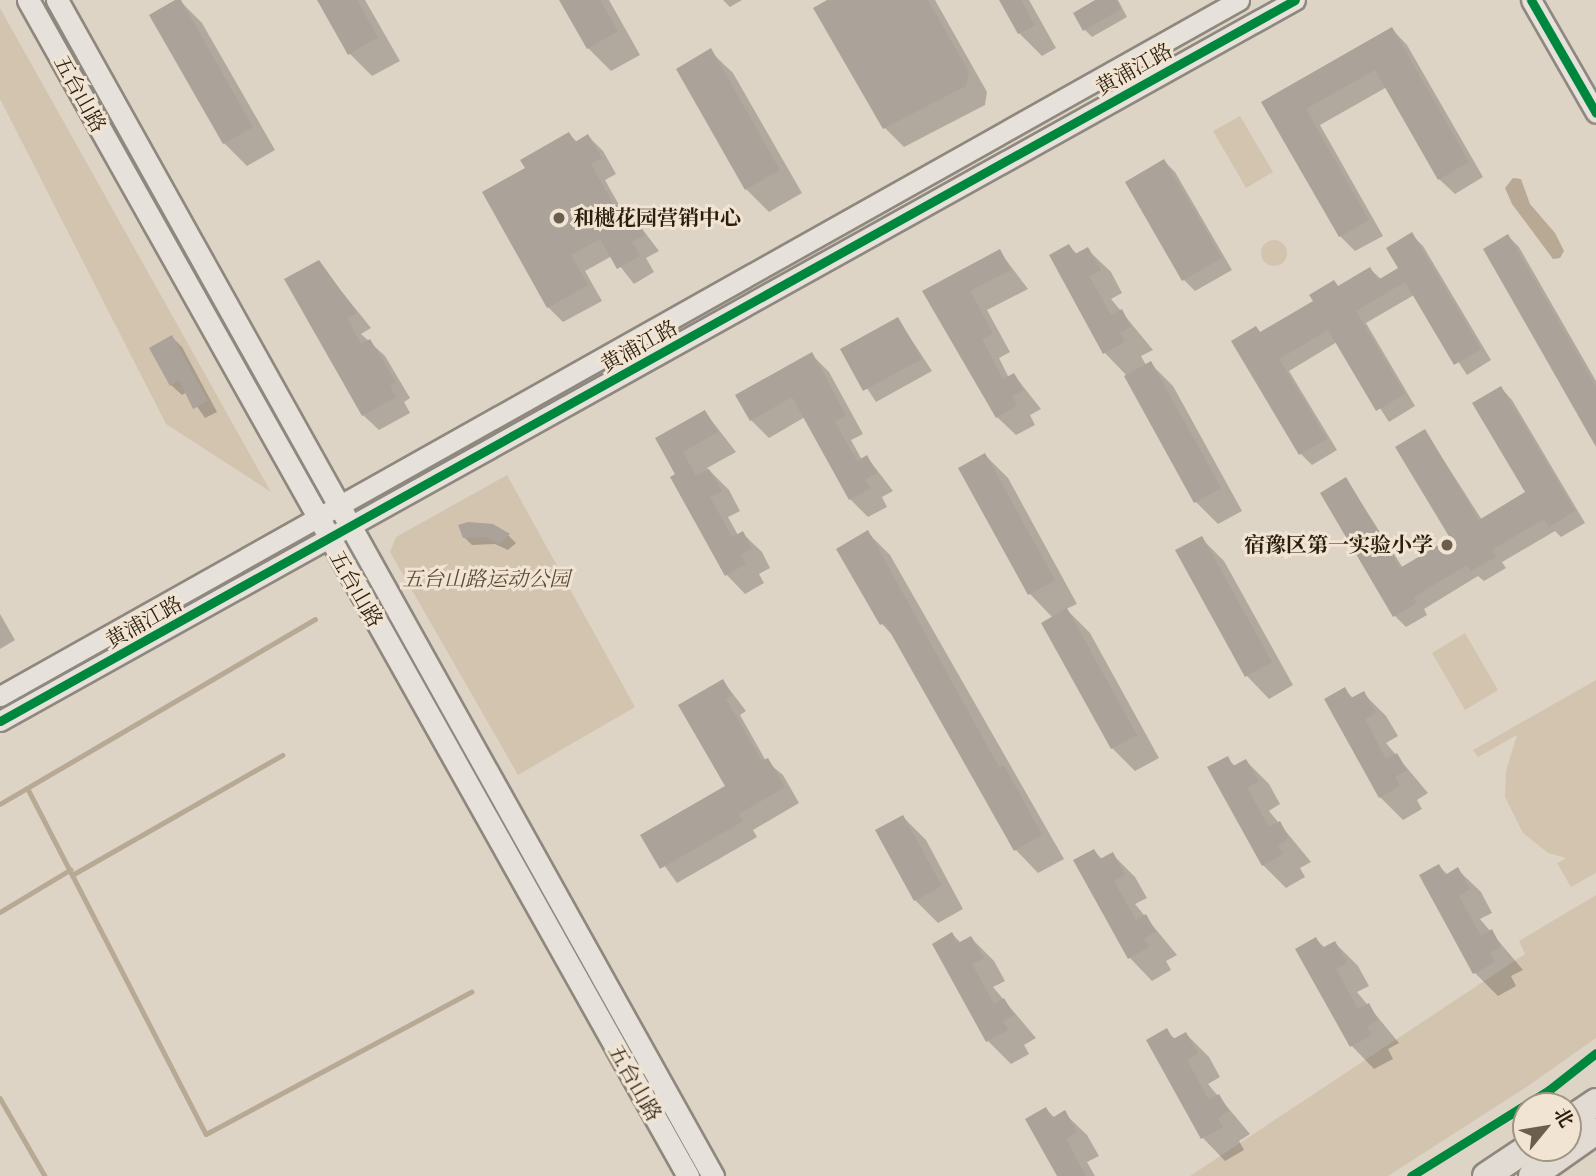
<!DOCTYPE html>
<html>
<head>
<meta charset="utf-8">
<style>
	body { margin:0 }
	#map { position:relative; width:1596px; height:1176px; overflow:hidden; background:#ded4c6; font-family:Alegreya,"Noto Serif SC",serif }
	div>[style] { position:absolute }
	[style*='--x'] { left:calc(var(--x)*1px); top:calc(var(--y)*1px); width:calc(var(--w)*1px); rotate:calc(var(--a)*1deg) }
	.green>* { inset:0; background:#d2c4af }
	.round { border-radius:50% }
	.water>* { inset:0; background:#b8a995 }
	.shadow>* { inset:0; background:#0003 }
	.stream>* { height:4.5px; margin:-2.25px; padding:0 2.25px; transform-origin:2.25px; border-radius:2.25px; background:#b8a995 }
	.building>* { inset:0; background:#aba399 }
	.roads { filter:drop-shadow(2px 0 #8f887e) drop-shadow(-2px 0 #8f887e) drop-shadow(0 2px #8f887e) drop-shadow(0 -2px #8f887e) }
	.tertiary>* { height:19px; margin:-9.5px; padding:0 9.5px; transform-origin:9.5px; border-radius:9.5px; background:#e6e1da }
	.secondary>* { height:21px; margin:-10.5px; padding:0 10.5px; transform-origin:10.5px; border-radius:10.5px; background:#e6e1da }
	.trunk>* { height:26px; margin:-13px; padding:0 13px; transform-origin:13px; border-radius:13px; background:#e1dbd3 }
	.cycleway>* { height:9px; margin:-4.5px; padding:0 4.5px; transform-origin:4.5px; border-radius:4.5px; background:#00873e }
	.dots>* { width:19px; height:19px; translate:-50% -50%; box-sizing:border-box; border:4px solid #f1e4d3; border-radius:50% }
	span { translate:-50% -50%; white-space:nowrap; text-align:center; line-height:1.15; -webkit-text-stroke:6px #f1e4d3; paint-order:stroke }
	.street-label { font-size:21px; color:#2b1e0d }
	.poi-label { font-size:21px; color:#2b1e0d; font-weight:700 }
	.left { translate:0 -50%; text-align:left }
	.right { translate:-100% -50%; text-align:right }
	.park-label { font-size:21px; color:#5a4c38; font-style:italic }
	.north { position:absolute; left:1512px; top:1092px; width:70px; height:70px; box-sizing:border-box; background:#f1e4d3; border:2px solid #a29584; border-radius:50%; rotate:60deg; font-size:19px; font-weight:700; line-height:28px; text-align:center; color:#2b1e0d }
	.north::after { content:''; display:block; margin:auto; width:24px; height:32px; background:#6a5e4e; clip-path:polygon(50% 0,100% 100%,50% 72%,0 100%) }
</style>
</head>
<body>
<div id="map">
	<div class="green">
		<div style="clip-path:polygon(0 8px,271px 492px,166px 424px,0 99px)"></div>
		<div style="clip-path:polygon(1240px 116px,1273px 172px,1246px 188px,1213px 131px)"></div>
		<div class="round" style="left:1261px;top:240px;width:26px;height:26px"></div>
		<div style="clip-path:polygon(507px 475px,635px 707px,518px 775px,390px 552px,396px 537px)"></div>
		<div style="clip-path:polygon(1465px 633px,1498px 690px,1465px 710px,1432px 653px)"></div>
		<div style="clip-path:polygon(1596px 680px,1596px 873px,1571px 887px,1557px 863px,1566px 858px,1548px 853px,1523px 833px,1505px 797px,1506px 771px,1517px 735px,1478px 757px,1473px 750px)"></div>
		<div style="clip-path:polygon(1596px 895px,1596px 1038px,1528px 1086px,1388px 1176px,1190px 1176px,1525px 954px,1519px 941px)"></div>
	</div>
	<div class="water">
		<div style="clip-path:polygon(1513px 178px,1521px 179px,1530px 204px,1555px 233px,1564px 251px,1560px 258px,1553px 259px,1512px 204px,1505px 188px)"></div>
	</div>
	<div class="shadow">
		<div style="clip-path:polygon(179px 0,202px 23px,275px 150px,247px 166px,224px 143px)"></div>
		<div style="clip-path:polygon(319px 0,365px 0,400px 61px,372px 76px,349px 53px)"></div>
		<div style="clip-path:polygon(561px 0,609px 0,640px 55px,611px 71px,588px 48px)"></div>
		<div style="clip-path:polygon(723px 0,742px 0,730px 7px)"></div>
		<div style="clip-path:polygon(833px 0,935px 0,987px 92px,985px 105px,904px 147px,885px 128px)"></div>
		<div style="clip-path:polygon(1001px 0,1029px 0,1056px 48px,1042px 56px,1019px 33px)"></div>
		<div style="clip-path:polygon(1098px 0,1118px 0,1127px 17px,1092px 37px,1085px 30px)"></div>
		<div style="clip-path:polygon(1392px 29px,1407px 45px,1483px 177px,1455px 194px,1439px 179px,1387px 87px,1320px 125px,1383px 236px,1355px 251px,1340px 236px,1264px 102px)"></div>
		<div style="clip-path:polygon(710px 51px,733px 73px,802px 193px,769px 212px,746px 189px)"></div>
		<div style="clip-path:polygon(569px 134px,577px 142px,588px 136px,603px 151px,616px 174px,605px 180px,628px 221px,634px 218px,659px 251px,646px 258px,654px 272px,634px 284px,612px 256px,585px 271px,602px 301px,563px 322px,548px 307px,527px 169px)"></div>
		<div style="clip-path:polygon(1164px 161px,1175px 172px,1232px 270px,1195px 291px,1184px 280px)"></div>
		<div style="clip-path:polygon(1412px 235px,1423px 246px,1491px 360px,1467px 375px,1414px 295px,1366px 323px,1415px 406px,1389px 422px,1337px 342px,1289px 371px,1337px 450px,1312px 465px,1301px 454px,1256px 328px,1261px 333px,1315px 301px,1334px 282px,1339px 287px,1370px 269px,1382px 280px,1401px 269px)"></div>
		<div style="clip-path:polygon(1508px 236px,1519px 247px,1596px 381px,1596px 439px)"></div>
		<div style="clip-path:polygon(1069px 246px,1078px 255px,1088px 250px,1111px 272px,1122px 293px,1111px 299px,1153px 350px,1141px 356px,1146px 365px,1150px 363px,1173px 386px,1242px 511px,1218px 524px,1195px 501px,1127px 376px,1105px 353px)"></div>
		<div style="clip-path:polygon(1000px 252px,1028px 289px,987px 310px,1010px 352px,999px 358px,1009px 378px,1014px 375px,1041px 409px,1030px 415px,1035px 425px,1016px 435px,997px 417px,925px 292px)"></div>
		<div style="clip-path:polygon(318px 262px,371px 328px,361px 334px,385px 356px,410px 398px,404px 402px,410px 413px,379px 430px,363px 415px)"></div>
		<div style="clip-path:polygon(898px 319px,932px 371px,876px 402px,842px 350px)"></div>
		<div style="clip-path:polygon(172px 337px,182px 347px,217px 412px,205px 418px,187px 392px,182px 395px,171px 385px)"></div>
		<div style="clip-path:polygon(811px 354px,829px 372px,863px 434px,851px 440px,862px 460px,867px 457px,893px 491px,882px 497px,887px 507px,868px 517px,850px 499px,805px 417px,769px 438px,751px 420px)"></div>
		<div style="clip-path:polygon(1501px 388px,1512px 400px,1585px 523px,1561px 537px,1555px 531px,1502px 562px,1506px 568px,1484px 581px,1478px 576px,1424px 609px,1427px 615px,1406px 627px,1395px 616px,1346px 479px,1403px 568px,1452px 539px,1425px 431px,1482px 520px,1527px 493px)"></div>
		<div style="clip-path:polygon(705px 412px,736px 452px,707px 468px,729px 490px,740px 511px,728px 517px,738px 535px,742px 533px,762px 552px,770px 568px,759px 574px,764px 583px,745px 594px,726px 574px,657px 439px)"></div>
		<div style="clip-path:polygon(985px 455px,1008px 478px,1077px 604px,1066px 609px,1090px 633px,1159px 758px,1135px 771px,1112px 748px,1053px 618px,1030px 594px)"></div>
		<div style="clip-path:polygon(486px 525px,509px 536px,516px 543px,508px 550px,495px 544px,472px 545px,464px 537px)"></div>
		<div style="clip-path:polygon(868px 533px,890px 555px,1064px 859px,1038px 873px,1016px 850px,896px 639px,882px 624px,838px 550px)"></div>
		<div style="clip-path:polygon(1201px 538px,1224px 561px,1293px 685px,1269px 699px,1247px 676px)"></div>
		<div style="clip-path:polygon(0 614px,15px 640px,0 649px)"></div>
		<div style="clip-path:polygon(723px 681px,746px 711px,740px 715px,766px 761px,783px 775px,799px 803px,753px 830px,757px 837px,677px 883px,643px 836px,728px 787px)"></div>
		<div style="clip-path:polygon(1345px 690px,1354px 699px,1363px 693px,1386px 716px,1398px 736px,1386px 743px,1428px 793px,1417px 800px,1422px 809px,1403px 820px,1380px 797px)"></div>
		<div style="clip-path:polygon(1227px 758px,1236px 767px,1246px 761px,1269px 784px,1280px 804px,1269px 811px,1311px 862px,1300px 868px,1305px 877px,1286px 888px,1263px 865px)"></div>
		<div style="clip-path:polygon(903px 817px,926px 840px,963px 909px,938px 923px,915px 900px)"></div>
		<div style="clip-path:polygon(1094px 851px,1103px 860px,1112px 854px,1135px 877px,1147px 898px,1135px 904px,1177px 955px,1166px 961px,1171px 970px,1152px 981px,1130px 958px)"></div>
		<div style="clip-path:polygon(1439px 866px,1448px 875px,1458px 870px,1481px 892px,1492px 913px,1480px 919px,1523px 970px,1511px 976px,1516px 986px,1498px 996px,1475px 973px,1421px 876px)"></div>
		<div style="clip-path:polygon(952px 934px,961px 943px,971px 938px,994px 961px,1005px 981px,993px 987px,1036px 1038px,1024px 1045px,1029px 1054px,1011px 1064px,988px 1041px,934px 944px)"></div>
		<div style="clip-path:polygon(1316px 939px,1325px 948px,1335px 943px,1358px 966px,1369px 986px,1357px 992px,1399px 1043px,1388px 1049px,1393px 1059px,1374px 1069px,1352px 1046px,1298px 949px)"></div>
		<div style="clip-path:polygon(1167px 1031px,1176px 1040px,1186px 1034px,1209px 1057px,1220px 1077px,1208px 1084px,1250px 1134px,1239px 1141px,1244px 1150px,1225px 1161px,1203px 1138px)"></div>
		<div style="clip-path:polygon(1046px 1109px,1055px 1118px,1064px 1113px,1087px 1135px,1099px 1156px,1087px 1162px,1095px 1176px,1059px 1176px)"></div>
	</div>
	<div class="stream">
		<div style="--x:28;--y:789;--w:388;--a:62.7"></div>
		<div style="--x:206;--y:1134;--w:301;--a:-28.2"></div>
		<div style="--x:0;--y:804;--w:365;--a:-30.4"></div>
		<div style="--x:72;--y:875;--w:242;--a:-29.7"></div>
		<div style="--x:0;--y:912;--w:82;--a:-31"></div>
		<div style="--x:0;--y:1098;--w:90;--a:60"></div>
	</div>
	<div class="building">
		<div style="clip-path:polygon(175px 0,181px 0,253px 127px,223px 144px,149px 15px)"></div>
		<div style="clip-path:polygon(317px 0,357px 0,378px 37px,348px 55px)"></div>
		<div style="clip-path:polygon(559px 0,600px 0,618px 31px,587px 49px)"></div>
		<div style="clip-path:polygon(827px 0,928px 0,969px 72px,966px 86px,883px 129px,813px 8px)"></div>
		<div style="clip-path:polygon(999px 0,1021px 0,1035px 25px,1018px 34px)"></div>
		<div style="clip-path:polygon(1095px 0,1116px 0,1121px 9px,1083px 31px,1073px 13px)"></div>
		<div style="clip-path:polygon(1392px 27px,1469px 162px,1438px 180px,1375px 70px,1306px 109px,1369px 220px,1339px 237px,1261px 102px)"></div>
		<div style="clip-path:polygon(711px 48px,780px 170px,745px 190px,676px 69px)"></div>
		<div style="clip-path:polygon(569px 132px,575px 142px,588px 134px,602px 158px,591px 164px,623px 222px,634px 216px,645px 235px,632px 242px,640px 256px,617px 269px,600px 239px,571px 255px,588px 285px,547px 308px,482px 192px,525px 168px,520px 160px)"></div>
		<div style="clip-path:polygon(1164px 159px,1222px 258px,1182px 281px,1125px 182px)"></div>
		<div style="clip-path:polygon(1412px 232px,1481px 349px,1454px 365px,1405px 282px,1356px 311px,1405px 394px,1376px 411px,1328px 330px,1279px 359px,1327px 439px,1299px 455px,1231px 341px,1256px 326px,1260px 332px,1313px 301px,1309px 295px,1334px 280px,1338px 286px,1370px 267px,1378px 280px,1398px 268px,1386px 248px)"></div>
		<div style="clip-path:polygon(1508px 234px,1596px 387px,1596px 447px,1483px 249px)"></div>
		<div style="clip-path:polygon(1069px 244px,1075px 254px,1088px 247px,1101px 270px,1089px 276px,1111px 315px,1122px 309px,1131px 327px,1120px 333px,1125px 342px,1103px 354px,1049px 255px)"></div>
		<div style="clip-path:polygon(1000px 249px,1011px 270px,970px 291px,993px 333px,982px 339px,1003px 379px,1014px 373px,1024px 390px,1012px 396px,1017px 406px,996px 418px,922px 291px)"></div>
		<div style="clip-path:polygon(319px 260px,357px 313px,347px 318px,361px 344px,370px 339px,396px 382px,390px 386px,396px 397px,362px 416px,284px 279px)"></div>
		<div style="clip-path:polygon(898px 317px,922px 359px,863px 391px,840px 349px)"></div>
		<div style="clip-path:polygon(172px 335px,208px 401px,193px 409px,179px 380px,170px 386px,149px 348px)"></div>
		<div style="clip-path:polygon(812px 352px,846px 415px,835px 422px,857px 461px,867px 455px,877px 473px,865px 479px,871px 488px,849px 500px,792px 397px,750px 421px,735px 395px)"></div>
		<div style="clip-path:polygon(1151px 361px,1221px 488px,1194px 503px,1124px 376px)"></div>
		<div style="clip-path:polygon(1501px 386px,1575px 511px,1549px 527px,1544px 519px,1492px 550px,1496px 557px,1471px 571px,1467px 565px,1414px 597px,1417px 603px,1393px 617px,1320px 493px,1346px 477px,1400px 568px,1450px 538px,1395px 447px,1425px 429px,1479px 520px,1525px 492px,1472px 403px)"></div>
		<div style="clip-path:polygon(705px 410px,718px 432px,683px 452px,696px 476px,709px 469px,722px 491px,710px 497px,732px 537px,743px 531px,752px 548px,741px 554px,746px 564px,725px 576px,670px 477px,675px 474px,655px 438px)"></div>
		<div style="clip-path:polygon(985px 453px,1055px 580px,1028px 595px,958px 468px)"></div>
		<div style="clip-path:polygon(468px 522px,493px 524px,510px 534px,499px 544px,486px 537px,463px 538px,458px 525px)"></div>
		<div style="clip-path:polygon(868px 530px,999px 767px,1004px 765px,1042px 835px,1014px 851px,885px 623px,880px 625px,836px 549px)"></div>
		<div style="clip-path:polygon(1202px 536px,1272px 662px,1245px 677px,1175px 550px)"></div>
		<div style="clip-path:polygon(1067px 608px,1137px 735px,1111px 749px,1041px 623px)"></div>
		<div style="clip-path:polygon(723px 679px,732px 695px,726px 699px,762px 761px,768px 758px,785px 787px,739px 814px,743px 821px,660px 869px,640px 835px,725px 786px,678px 705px)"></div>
		<div style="clip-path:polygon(1345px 687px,1351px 698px,1364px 691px,1376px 713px,1365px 719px,1386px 759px,1397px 753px,1407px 770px,1395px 777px,1400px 786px,1379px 798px,1324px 699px)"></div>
		<div style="clip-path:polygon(1228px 756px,1233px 766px,1246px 759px,1259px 781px,1247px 788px,1269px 827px,1280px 821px,1289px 838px,1278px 845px,1283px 854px,1262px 866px,1207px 767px)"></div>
		<div style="clip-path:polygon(903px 815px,942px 886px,914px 901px,875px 830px)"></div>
		<div style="clip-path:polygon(1094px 849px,1100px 859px,1113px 852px,1125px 875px,1114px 881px,1136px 920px,1146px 914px,1156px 932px,1144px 938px,1149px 947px,1128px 959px,1073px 860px)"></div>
		<div style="clip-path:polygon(1439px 864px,1445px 875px,1458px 867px,1470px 889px,1459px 896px,1481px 936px,1492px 929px,1501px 947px,1490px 953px,1495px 962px,1473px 974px,1419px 875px)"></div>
		<div style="clip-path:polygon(952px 932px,958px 943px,971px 936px,984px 958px,972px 964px,994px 1004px,1004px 998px,1014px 1015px,1003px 1021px,1008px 1030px,986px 1042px,932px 944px)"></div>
		<div style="clip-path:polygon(1316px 937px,1322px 948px,1335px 941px,1347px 963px,1336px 969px,1358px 1009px,1369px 1003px,1378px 1020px,1367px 1026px,1372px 1035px,1350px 1047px,1295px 949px)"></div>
		<div style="clip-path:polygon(1167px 1028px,1173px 1039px,1186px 1032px,1198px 1054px,1187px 1060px,1209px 1100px,1219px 1094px,1229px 1111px,1218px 1118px,1223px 1127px,1201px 1139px,1146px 1040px)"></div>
		<div style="clip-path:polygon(1046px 1107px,1052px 1118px,1065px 1110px,1077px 1132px,1066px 1139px,1086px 1176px,1057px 1176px,1025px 1119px)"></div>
	</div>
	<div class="roads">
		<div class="tertiary">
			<div style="--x:1531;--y:0;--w:130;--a:60.1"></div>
			<div style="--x:0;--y:696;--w:1421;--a:-29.32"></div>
			<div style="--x:0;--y:721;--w:1482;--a:-29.11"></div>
		</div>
		<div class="secondary">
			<div style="--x:28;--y:0;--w:1349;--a:60.7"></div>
			<div style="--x:57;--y:0;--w:1347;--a:60.85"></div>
		</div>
		<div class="trunk">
			<div style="--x:1568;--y:1121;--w:34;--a:-34"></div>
			<div style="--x:1486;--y:1176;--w:50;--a:-33.7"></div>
			<div style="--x:1532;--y:1176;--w:78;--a:-35.1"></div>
		</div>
	</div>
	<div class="cycleway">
		<div style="--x:1531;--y:0;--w:130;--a:60.1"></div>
		<div style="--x:0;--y:721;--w:1482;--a:-29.11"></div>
		<div style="--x:1411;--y:1176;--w:163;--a:-31.9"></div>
		<div style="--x:1549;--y:1090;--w:60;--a:-38.2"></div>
	</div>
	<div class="dots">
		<div style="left:559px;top:218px;background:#6a5e4e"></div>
		<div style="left:1447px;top:545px;background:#6a5e4e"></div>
	</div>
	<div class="street-label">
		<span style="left:1134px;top:69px;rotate:-29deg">黄浦江路</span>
		<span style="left:80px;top:94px;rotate:61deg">五台山路</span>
		<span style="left:639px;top:346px;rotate:-29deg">黄浦江路</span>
		<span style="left:356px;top:589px;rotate:60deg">五台山路</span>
		<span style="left:144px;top:622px;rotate:-29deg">黄浦江路</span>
		<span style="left:635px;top:1083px;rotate:60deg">五台山路</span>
	</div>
	<div class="poi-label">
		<span class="left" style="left:573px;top:218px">和樾花园营销中心</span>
		<span class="right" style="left:1433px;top:545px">宿豫区第一实验小学</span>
	</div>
	<div class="park-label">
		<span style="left:486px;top:579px">五台山路运动公园</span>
	</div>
	<div class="north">北</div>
</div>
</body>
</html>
